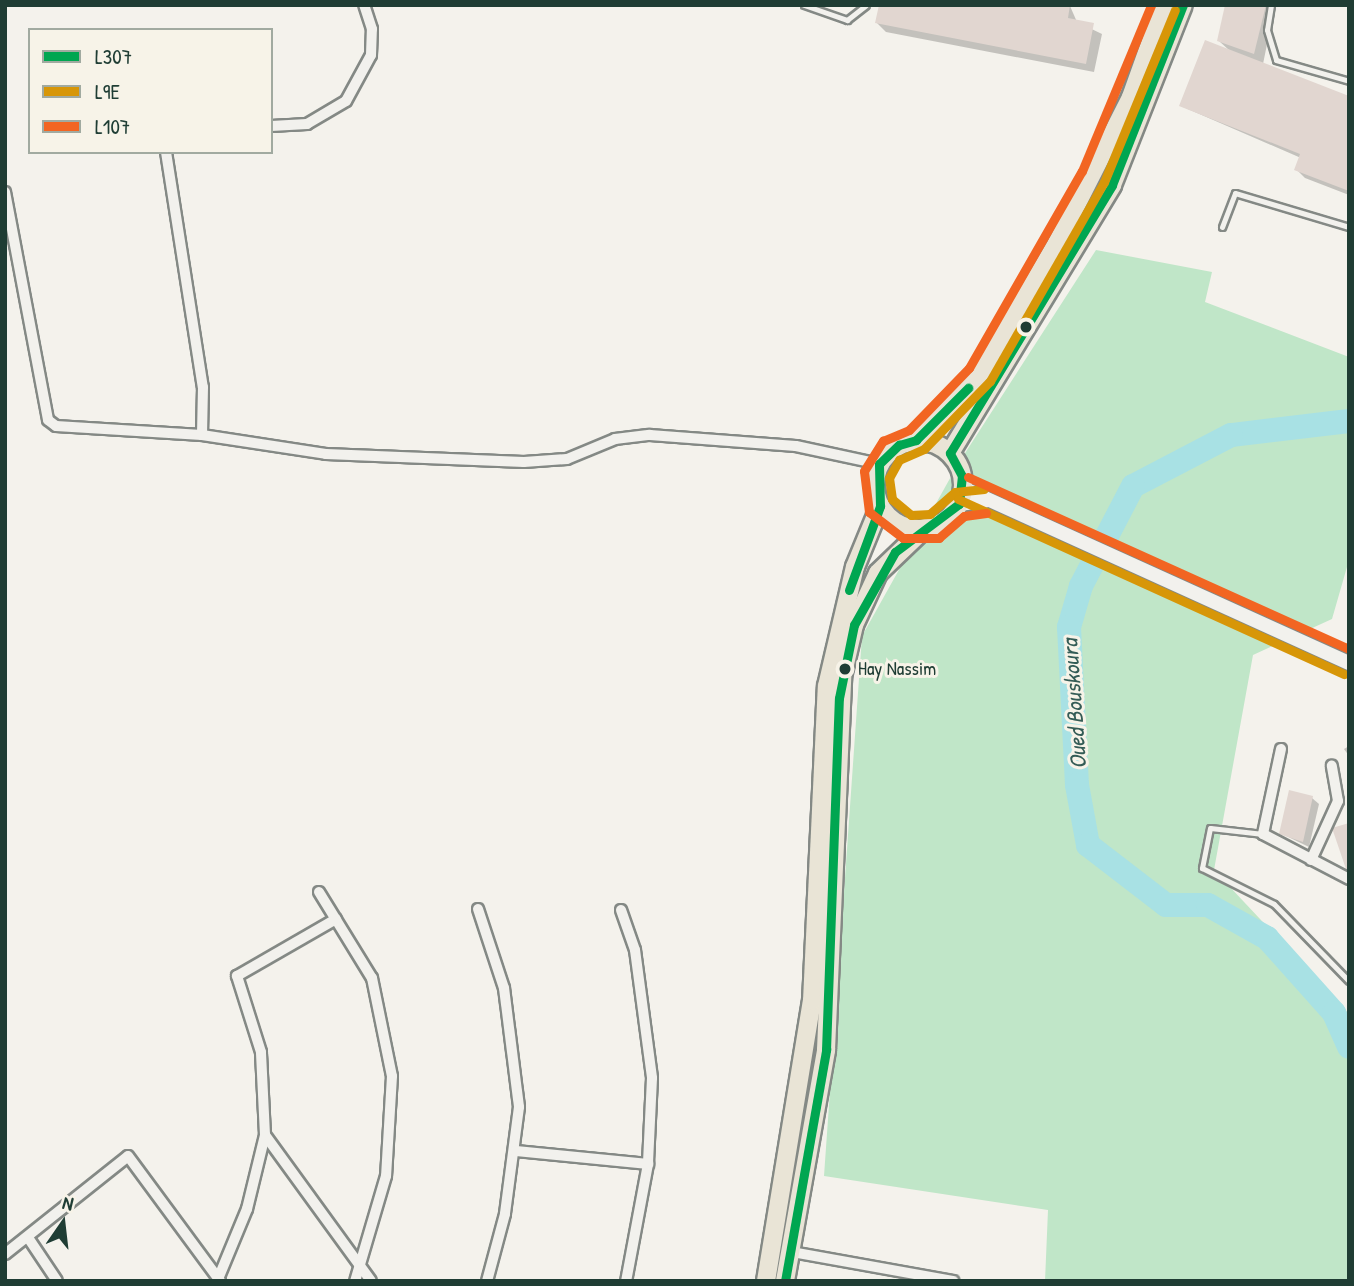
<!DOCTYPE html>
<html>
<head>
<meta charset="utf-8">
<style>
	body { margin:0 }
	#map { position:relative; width:1354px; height:1286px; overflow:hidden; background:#f4f2ec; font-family:"Patrick Hand",sans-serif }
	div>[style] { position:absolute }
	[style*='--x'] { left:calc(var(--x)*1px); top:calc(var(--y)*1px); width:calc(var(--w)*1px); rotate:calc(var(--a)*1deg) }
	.green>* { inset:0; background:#c0e6c8 }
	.shadow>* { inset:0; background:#0003 }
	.river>* { height:24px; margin:-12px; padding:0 12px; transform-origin:12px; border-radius:12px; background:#a8e1e4 }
	.building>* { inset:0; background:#e1d6d0 }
	.roads { filter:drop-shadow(2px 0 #848985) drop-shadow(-2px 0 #848985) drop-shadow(0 2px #848985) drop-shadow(0 -2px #848985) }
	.service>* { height:5px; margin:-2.5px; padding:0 2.5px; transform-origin:2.5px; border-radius:2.5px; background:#f2f1ed }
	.minor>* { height:10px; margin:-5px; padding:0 5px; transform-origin:5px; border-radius:5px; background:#f2f1ed }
	.tertiary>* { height:14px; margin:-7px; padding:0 7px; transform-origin:7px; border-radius:7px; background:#f2f1ed }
	.primary>* { height:18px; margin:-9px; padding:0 9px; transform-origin:9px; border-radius:9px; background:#e9e4d6 }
	.primary>.ring { margin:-9px; padding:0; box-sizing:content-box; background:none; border:18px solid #e9e4d6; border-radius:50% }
	.bus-1>* { height:9px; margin:-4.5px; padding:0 4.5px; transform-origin:4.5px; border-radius:4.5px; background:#00a651 }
	.bus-2>* { height:9px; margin:-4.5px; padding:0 4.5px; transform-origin:4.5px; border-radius:4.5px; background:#d79608 }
	.bus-3>* { height:9px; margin:-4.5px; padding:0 4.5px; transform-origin:4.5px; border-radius:4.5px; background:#f26522 }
	.dots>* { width:19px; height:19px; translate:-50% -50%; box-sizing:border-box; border:4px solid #f7f3e8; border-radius:50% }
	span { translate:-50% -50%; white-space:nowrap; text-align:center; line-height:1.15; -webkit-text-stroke:6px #f7f3e8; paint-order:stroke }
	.bus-label { font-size:19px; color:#1f3d34 }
	.left { translate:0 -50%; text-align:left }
	.water-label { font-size:23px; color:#345c56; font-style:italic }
	.frame { position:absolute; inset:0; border:7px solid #1f3d34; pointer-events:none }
	.legend { position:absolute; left:28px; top:28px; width:245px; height:126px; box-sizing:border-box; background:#f7f3e8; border:2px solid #a1aaa0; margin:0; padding:9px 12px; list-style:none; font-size:21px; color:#1f3d34 }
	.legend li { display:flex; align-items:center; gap:14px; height:35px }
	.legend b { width:35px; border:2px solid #a1aaa0 }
	.north { position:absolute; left:28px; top:1188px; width:70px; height:70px; -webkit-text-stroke:5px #f7f3e8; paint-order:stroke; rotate:14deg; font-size:19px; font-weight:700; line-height:28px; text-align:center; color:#1f3d34 }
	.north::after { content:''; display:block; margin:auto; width:24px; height:32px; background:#1f3d34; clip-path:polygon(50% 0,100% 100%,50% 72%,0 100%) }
</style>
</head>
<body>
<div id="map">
	<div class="green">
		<div style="clip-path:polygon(1096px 250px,1212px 272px,1205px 302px,1349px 357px,1349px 560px,1332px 619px,1253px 655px,1214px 870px,1349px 1014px,1349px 1281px,1045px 1281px,1048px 1210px,824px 1176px,862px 636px,958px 464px)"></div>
	</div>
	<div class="shadow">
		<div style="clip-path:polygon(1227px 5px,1275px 5px,1263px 64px,1349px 98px,1349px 195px,1305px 178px,1296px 169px,1301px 158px,1181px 106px,1230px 51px,1219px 41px)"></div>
		<div style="clip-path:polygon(1070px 6px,1077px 22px,1102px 34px,1094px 72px,886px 32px,877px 23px)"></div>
		<div style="clip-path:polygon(1349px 746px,1349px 756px,1344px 749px)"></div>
		<div style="clip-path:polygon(1312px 798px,1319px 804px,1309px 847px,1280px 833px)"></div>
	</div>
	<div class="river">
		<div style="--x:1349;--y:421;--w:119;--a:173.2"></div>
		<div style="--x:1231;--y:435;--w:110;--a:152.5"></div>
		<div style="--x:1133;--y:486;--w:113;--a:117.5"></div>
		<div style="--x:1081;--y:586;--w:43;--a:106.3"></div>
		<div style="--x:1069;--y:627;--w:158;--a:87.1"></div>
		<div style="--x:1077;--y:785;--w:61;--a:79.6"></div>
		<div style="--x:1088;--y:845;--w:98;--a:37.6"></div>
		<div style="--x:1166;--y:905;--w:42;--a:0"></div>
		<div style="--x:1208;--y:905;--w:68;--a:29.2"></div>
		<div style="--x:1267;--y:938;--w:101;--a:48.2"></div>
		<div style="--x:1334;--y:1013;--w:37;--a:66"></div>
	</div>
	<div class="building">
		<div style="clip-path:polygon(879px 5px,1070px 5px,1068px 18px,1094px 23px,1086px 64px,875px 23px)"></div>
		<div style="clip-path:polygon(1225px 5px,1266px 5px,1254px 54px,1217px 41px)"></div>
		<div style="clip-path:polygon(1205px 40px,1349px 96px,1349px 191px,1294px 170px,1300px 154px,1179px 106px)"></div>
		<div style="clip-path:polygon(1289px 790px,1313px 796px,1303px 842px,1279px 834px)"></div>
		<div style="clip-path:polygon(1349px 823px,1349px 871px,1347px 872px,1332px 828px)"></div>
	</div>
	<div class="roads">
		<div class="service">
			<div style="--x:804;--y:5;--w:46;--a:19.2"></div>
			<div style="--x:847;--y:20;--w:24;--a:-38"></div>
			<div style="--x:1271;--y:5;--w:25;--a:99"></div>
			<div style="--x:1267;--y:30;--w:31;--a:73"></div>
			<div style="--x:1276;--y:60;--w:76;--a:16"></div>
			<div style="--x:1222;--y:227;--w:36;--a:-69"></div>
			<div style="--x:1235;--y:193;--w:119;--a:16.6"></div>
			<div style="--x:1263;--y:834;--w:53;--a:-173.5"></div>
			<div style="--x:1210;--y:828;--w:41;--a:101.3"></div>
			<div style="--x:1202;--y:868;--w:80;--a:26.6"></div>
			<div style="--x:1274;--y:904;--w:107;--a:45.8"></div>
		</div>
		<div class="minor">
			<div style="--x:271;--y:126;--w:36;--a:-3"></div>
			<div style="--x:307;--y:124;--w:45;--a:-30.5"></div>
			<div style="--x:346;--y:101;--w:52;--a:-61.5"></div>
			<div style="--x:371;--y:55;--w:26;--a:-88"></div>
			<div style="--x:372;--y:29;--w:25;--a:-108"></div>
			<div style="--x:166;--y:152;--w:238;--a:81.1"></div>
			<div style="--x:203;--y:387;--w:48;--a:91.2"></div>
			<div style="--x:5;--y:192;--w:232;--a:79.3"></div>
			<div style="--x:48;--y:420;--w:10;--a:37"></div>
			<div style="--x:56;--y:426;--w:146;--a:3.5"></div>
			<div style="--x:202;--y:435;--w:125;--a:8.7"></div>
			<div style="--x:326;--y:454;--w:198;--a:2.3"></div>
			<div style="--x:524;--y:462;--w:43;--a:-4"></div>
			<div style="--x:567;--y:459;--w:52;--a:-22.6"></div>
			<div style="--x:615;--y:439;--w:35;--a:-7"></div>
			<div style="--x:650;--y:435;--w:146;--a:4.3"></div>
			<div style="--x:796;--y:446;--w:85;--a:12.2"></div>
			<div style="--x:1281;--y:749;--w:87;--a:102"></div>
			<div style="--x:1263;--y:834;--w:97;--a:27.6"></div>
			<div style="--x:1311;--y:860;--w:65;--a:-65.4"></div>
			<div style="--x:1338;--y:801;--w:36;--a:-100"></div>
			<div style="--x:319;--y:892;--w:101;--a:58.4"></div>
			<div style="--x:372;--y:978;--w:100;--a:78.5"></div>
			<div style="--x:392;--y:1076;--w:100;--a:93.4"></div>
			<div style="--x:386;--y:1176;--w:109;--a:106.4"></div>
			<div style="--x:478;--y:909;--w:83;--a:71.8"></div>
			<div style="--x:504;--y:988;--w:120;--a:82.8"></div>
			<div style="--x:519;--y:1107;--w:108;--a:97.5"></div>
			<div style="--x:505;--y:1214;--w:69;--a:105"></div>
			<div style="--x:621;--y:910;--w:42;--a:70.7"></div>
			<div style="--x:635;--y:950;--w:129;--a:82.4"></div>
			<div style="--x:652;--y:1078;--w:86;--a:92.7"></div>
			<div style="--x:648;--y:1164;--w:119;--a:100.6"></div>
			<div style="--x:265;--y:1135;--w:180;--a:54"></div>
			<div style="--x:516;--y:1151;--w:133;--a:5.6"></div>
			<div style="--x:29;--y:1239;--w:50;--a:56.3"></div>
			<div style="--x:792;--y:1252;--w:164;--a:10.2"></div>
			<div style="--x:5;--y:1254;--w:157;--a:-38.5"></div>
			<div style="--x:128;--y:1156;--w:155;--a:53.6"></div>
			<div style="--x:218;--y:1279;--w:76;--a:-67.5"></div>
			<div style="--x:247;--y:1209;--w:76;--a:-76.3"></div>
			<div style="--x:265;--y:1135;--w:83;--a:-92.8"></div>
			<div style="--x:261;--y:1052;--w:80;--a:-107.5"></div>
			<div style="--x:237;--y:976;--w:114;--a:-29.9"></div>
		</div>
		<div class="tertiary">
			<div style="--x:963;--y:488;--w:424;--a:24.4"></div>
			<div style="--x:959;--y:504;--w:26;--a:-7"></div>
		</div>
		<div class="primary">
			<div style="--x:916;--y:440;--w:91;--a:-45.9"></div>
			<div style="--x:979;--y:375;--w:153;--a:-59.4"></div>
			<div style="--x:1057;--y:243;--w:164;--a:-63.1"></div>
			<div style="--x:1131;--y:97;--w:98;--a:-70.3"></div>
			<div class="ring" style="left:875px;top:441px;width:70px;height:70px"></div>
			<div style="--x:950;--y:453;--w:313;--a:-58.8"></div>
			<div style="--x:1112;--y:185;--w:193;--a:-68.5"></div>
			<div style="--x:766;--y:1281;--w:284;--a:-80.7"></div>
			<div style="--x:812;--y:1001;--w:315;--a:-87.3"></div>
			<div style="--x:827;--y:686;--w:122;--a:-76.8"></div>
			<div style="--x:855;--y:567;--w:66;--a:-67.7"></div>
			<div style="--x:785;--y:1281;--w:235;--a:-79.9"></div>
			<div style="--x:826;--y:1050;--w:373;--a:-87.5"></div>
			<div style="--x:842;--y:677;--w:53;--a:-77"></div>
			<div style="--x:854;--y:625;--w:57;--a:-65.2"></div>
			<div style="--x:878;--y:573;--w:65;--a:-43.8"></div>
		</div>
	</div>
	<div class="bus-1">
		<div style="--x:849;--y:590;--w:90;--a:-69.7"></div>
		<div style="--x:880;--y:506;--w:42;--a:-91.4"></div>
		<div style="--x:879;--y:464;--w:28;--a:-44"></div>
		<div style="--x:899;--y:445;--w:18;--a:-16"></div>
		<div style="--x:916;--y:440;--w:74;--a:-45"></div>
		<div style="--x:785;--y:1281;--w:235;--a:-79.9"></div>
		<div style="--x:826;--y:1050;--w:352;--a:-87.9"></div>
		<div style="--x:839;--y:698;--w:75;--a:-78.4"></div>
		<div style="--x:854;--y:625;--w:84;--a:-60.7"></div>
		<div style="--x:895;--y:552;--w:80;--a:-36.9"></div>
		<div style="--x:959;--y:504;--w:28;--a:-84"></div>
		<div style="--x:962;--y:476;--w:26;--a:-118"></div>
		<div style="--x:950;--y:453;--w:313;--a:-58.8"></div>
		<div style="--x:1112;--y:185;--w:193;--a:-68.5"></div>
	</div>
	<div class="bus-2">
		<div style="--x:984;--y:489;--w:29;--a:174"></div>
		<div style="--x:955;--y:492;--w:33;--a:139"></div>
		<div style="--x:930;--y:514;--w:19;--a:177"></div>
		<div style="--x:911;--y:515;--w:25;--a:-140"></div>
		<div style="--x:892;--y:499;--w:21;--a:-98"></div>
		<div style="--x:889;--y:478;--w:21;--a:-61"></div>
		<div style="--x:899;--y:460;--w:27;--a:-24"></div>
		<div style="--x:924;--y:449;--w:95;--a:-45.9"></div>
		<div style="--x:990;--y:381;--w:229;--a:-60.2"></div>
		<div style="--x:1104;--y:182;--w:186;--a:-67.6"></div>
		<div style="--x:958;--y:499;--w:424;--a:24.4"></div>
	</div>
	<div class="bus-3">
		<div style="--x:968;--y:477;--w:418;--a:24.3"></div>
		<div style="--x:986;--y:513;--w:22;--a:172"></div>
		<div style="--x:964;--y:516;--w:33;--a:139"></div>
		<div style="--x:939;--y:538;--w:36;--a:180"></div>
		<div style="--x:903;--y:538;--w:43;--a:-142.6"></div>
		<div style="--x:869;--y:512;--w:41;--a:-97"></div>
		<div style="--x:864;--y:471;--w:36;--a:-58"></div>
		<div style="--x:883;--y:441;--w:28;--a:-23"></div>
		<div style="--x:909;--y:430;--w:86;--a:-45.9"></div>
		<div style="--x:969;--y:368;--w:227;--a:-60.2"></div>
		<div style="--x:1082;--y:171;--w:180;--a:-67.4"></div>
	</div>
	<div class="dots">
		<div style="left:1026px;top:327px;background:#1f3d34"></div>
		<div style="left:845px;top:669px;background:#1f3d34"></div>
	</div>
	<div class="bus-label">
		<span class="left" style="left:858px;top:669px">Hay Nassim</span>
	</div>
	<div class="water-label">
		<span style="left:1074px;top:704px;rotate:-94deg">Oued Bouskoura</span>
	</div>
	<div class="frame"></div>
	<ul class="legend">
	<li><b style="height:9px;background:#00a651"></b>L307</li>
	<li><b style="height:9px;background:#d79608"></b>L9E</li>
	<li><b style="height:9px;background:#f26522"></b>L107</li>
	</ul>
	<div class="north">N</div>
</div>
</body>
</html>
